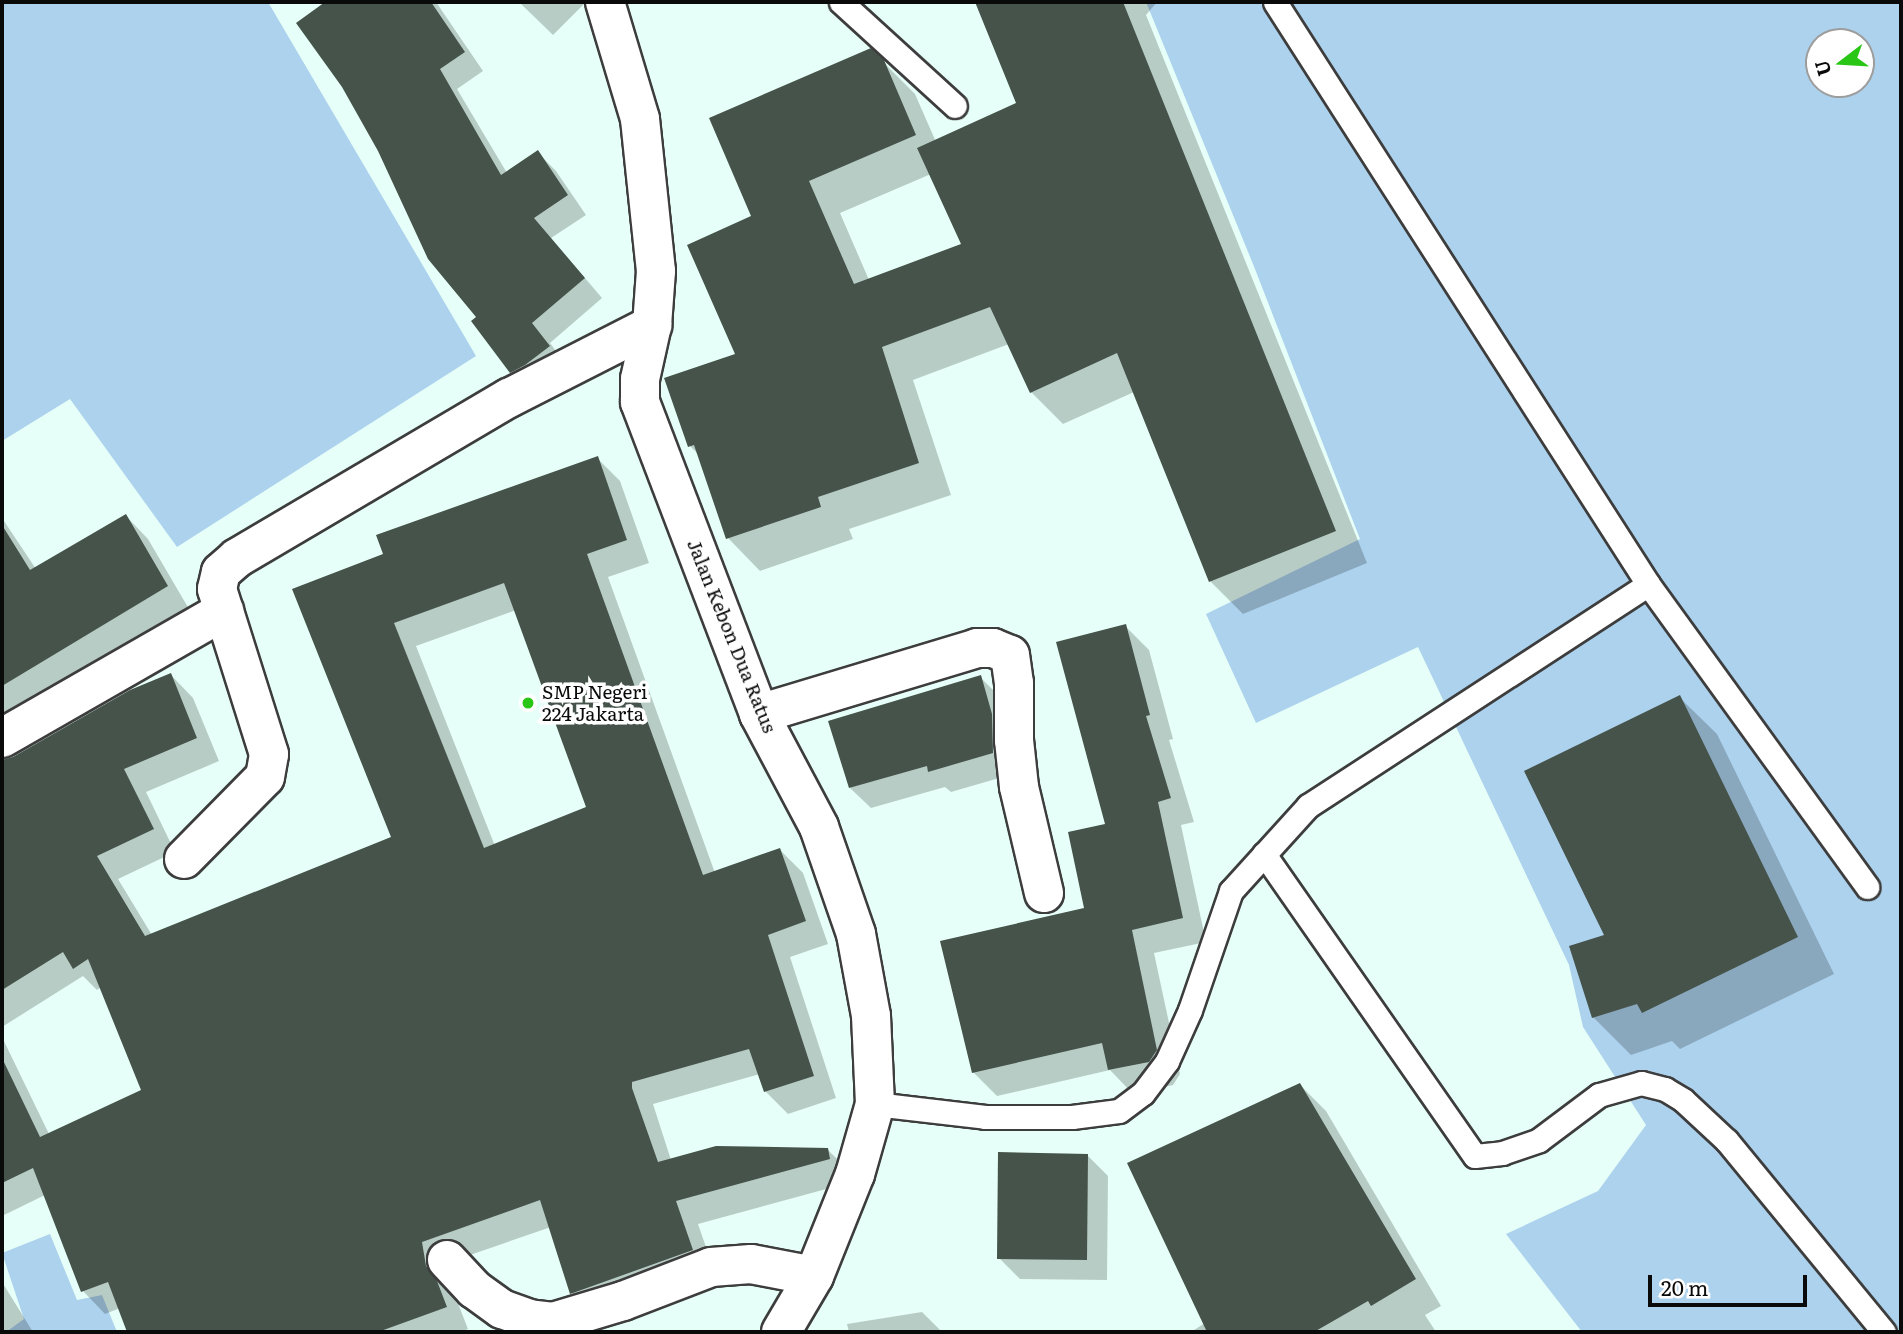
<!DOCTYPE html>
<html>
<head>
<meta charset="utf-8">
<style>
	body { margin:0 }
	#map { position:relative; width:1903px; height:1334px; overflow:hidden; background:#e6fff8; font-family:Literata,serif }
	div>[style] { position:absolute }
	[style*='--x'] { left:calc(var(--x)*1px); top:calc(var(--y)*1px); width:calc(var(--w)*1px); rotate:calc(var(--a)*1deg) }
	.green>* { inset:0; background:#add2ed }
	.shadow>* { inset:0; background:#0003 }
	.building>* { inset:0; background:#45534a }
	.roads { filter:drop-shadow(2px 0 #3d3d3d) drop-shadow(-2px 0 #3d3d3d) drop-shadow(0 2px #3d3d3d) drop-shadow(0 -2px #3d3d3d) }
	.service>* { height:23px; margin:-11.5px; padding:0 11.5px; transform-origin:11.5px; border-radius:11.5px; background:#fff }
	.minor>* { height:38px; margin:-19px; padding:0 19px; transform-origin:19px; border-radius:19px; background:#fff }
	.dots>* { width:19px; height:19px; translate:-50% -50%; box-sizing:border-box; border:4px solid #fff; border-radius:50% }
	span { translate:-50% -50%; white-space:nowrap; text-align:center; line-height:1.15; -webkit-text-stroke:7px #fff; paint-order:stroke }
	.street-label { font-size:19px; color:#0a0a0a }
	.poi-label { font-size:19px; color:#0a0a0a }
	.left { translate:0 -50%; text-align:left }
	.frame { position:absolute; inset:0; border:4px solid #0a0a0a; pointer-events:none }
	.north { position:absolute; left:1805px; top:28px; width:70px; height:70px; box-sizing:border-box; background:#fff; border:2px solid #9d9d9d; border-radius:50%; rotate:253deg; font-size:19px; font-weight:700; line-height:28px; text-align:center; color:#0a0a0a }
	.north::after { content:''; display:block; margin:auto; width:24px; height:32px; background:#2ac615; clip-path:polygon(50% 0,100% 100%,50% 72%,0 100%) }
	.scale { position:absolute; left:1648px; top:1275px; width:159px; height:32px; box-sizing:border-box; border:4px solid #0a0a0a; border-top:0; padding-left:9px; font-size:21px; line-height:24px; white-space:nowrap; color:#0a0a0a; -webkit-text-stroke:5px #fff; paint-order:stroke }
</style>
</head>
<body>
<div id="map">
	<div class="green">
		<div style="clip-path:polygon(2px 2px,268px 2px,476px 356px,177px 547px,70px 399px,2px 441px)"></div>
		<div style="clip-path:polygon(evenodd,1146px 2px,1901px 2px,1901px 1332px,1582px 1332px,1506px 1234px,1598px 1191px,1646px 1125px,1583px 1027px,1569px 965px,1418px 647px,1256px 723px,1206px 614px,1360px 539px,1253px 264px,1146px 2px,1819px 42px,1861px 42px,1861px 84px,1819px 84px,1819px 42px)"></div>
		<div style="clip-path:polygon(50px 1234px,77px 1300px,102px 1295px,117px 1332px,6px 1332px,24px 1319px,2px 1253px)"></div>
	</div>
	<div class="shadow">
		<div style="clip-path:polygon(328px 2px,436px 2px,483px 71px,457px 89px,507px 173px,537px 152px,556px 171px,586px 215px,551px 238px,602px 298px,550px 343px,567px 366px,530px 391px,511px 372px,344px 86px,299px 24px)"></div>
		<div style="clip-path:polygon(519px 2px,586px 2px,553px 35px)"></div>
		<div style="clip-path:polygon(evenodd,977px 2px,1157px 2px,1146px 15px,1367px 563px,1243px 614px,1211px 582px,1134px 392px,1063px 424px,1031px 392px,1009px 344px,913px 380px,951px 495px,849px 529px,853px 539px,760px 571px,728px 538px,699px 455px,690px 446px,738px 355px,753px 217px,882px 61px,915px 94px,936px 142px,1018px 104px,977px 2px,931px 174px,963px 245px,869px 280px,840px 213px,931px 174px)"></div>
		<div style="clip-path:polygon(evenodd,597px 458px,620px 481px,649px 563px,608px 577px,715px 873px,780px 850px,803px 873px,828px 944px,790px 957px,836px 1098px,788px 1114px,765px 1091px,760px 1074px,653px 1104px,671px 1160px,828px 1150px,851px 1173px,852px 1182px,698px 1224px,715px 1273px,595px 1316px,572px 1293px,551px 1227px,444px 1264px,448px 1290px,459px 1306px,468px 1329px,460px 1332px,129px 1332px,120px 1308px,105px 1314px,83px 1291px,45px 1195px,2px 1216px,2px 1037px,49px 1134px,143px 1091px,101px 987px,97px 990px,83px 976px,2px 1027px,2px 761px,14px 759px,171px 675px,193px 698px,219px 761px,146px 792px,175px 852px,118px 879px,152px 935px,393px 838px,385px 555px,597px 458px,516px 610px,588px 808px,495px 846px,416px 646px,516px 610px)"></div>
		<div style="clip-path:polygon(126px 516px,148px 539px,189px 609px,2px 723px,2px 518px,36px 569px)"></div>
		<div style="clip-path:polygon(1125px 626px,1149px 650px,1173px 739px,1169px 740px,1194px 822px,1181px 825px,1206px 942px,1154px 953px,1180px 1074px,1173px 1085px,1133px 1094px,1110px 1070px,997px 1096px,973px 1072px,1086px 909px,1108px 826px)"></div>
		<div style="clip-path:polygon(980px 677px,1001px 698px,1013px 774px,951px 792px,945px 787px,871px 808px,850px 788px)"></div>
		<div style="clip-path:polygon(1679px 697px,1717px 734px,1834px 974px,1680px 1049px,1672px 1041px,1631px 1055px,1593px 1017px,1607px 936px)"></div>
		<div style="clip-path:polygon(1300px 1085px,1326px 1111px,1441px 1306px,1425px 1315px,1436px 1332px,1191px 1332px,1205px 1323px)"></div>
		<div style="clip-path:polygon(1088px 1156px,1108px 1176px,1107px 1280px,1020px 1279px,999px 1258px)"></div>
		<div style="clip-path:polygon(2px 1282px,33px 1332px,2px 1332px)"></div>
		<div style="clip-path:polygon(922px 1312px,942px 1332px,849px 1332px,847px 1324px)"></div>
	</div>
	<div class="building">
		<div style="clip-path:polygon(325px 2px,431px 2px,465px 52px,440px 69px,501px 175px,538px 150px,568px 195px,534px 218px,585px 278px,532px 323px,550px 346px,525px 365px,510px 373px,471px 321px,476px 317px,428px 259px,378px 151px,342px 87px,296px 23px)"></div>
		<div style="clip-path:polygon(975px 2px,1123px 2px,1336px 531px,1209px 582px,1117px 353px,1030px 393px,990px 307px,882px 347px,919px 463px,818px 497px,821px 507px,726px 539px,694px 445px,688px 447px,664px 378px,735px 354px,687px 245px,751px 216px,709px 118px,871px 48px,884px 60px,916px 135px,809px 181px,854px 284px,961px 244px,917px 148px,1016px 103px)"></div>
		<div style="clip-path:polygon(evenodd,598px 456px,627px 540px,587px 554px,703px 875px,780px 848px,806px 921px,768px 935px,814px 1076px,764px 1092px,749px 1049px,632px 1082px,632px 1088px,658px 1162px,716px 1146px,828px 1148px,830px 1159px,676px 1201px,693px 1250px,570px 1294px,540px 1200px,422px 1242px,426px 1266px,437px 1281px,447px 1307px,378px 1332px,127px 1332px,108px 1282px,81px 1292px,33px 1168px,2px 1183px,2px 1058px,40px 1137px,141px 1090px,88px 959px,73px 969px,63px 952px,2px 990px,2px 760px,13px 757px,130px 690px,171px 673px,197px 738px,124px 769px,154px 829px,97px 856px,145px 936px,391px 837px,292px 589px,383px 554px,376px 535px,598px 456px,504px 583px,586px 807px,484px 848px,394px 623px,504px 583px)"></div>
		<div style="clip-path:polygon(126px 514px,168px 586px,2px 686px,2px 525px,30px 570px)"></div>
		<div style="clip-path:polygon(1126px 624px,1150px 715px,1146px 716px,1171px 798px,1158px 802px,1183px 918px,1132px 930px,1157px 1050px,1149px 1062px,1108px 1070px,1102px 1043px,972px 1073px,940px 941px,1084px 908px,1068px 832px,1105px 824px,1056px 642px)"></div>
		<div style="clip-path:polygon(981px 675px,992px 714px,993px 753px,928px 772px,927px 766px,849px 788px,828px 721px)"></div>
		<div style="clip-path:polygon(1680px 695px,1798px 937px,1642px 1013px,1637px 1004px,1592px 1018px,1569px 946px,1604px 935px,1524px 771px)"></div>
		<div style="clip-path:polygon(1300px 1083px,1416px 1279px,1371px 1306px,1368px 1301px,1314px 1332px,1207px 1332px,1127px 1163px)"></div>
		<div style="clip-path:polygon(998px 1152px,1088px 1154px,1087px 1260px,997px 1259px)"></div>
	</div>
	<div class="roads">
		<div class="service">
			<div style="--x:841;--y:2;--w:154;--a:42.4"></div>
			<div style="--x:1648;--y:584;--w:374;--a:54.1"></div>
			<div style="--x:1264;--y:854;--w:368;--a:55.1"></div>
			<div style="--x:1475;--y:1156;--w:27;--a:-6"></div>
			<div style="--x:1502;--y:1153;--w:39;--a:-19"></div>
			<div style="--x:1539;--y:1140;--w:75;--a:-36.9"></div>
			<div style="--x:1599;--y:1095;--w:44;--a:-15.9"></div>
			<div style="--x:1641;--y:1083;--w:25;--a:14"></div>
			<div style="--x:1665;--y:1089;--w:21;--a:31"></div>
			<div style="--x:1683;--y:1100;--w:60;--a:43"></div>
			<div style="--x:1727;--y:1141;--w:247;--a:50.6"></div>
			<div style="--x:875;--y:1104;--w:111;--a:6.7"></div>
			<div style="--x:985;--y:1117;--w:87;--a:0"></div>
			<div style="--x:1072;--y:1117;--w:47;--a:-7.3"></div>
			<div style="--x:1119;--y:1111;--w:30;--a:-37"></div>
			<div style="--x:1143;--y:1093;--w:40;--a:-53"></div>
			<div style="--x:1167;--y:1061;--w:56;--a:-65.7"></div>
			<div style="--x:1190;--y:1010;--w:126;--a:-71"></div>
			<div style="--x:1231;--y:891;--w:115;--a:-47.8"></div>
			<div style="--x:1308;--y:806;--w:406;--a:-33.1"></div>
			<div style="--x:1648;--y:584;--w:691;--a:-122.66"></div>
		</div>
		<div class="minor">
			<div style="--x:605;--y:2;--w:122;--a:73.3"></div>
			<div style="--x:640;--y:119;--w:153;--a:84"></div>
			<div style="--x:656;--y:271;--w:54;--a:94.2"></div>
			<div style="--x:652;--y:325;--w:55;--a:102.5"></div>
			<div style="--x:640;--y:379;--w:23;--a:90"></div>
			<div style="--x:640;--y:402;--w:334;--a:69.1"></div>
			<div style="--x:759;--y:714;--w:128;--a:62"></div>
			<div style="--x:819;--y:827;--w:113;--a:70.9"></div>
			<div style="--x:856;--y:934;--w:83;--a:79.6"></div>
			<div style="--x:871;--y:1016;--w:88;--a:87.4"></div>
			<div style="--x:875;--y:1104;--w:73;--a:105.9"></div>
			<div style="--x:855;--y:1174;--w:110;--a:111.9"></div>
			<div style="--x:814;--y:1276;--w:65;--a:120.5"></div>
			<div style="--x:759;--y:714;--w:228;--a:-16.8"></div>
			<div style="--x:977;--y:648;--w:16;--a:0"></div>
			<div style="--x:993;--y:648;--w:18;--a:22"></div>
			<div style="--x:1010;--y:655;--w:28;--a:82"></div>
			<div style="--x:1014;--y:683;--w:57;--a:90"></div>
			<div style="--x:1014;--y:740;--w:47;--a:83.9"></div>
			<div style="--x:1019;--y:787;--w:109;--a:76.7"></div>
			<div style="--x:2;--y:738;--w:256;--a:-29.8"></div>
			<div style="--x:184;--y:859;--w:115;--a:-45.4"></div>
			<div style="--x:265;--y:777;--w:23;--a:-80"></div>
			<div style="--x:269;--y:754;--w:173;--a:-107.5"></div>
			<div style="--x:217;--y:589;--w:17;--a:-77"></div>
			<div style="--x:221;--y:572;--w:21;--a:-41"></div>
			<div style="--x:237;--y:558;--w:316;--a:-30.5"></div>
			<div style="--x:509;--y:398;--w:161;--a:-27"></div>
			<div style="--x:447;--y:1260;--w:40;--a:47"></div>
			<div style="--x:474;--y:1289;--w:34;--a:36"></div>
			<div style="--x:502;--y:1309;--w:29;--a:20"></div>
			<div style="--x:529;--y:1319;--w:24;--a:7"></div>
			<div style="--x:553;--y:1322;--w:73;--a:-16.7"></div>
			<div style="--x:623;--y:1301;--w:94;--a:-21.1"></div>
			<div style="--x:711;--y:1267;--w:40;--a:-4.3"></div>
			<div style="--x:751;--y:1264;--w:64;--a:10.8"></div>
		</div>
	</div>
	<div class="dots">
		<div style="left:528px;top:703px;background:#2ac615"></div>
	</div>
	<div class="street-label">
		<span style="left:732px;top:636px;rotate:68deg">Jalan Kebon Dua Ratus</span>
	</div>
	<div class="poi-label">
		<span class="left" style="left:542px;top:703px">SMP Negeri<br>224 Jakarta</span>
	</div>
	<div class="frame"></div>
	<div class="north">U</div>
	<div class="scale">20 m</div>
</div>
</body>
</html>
